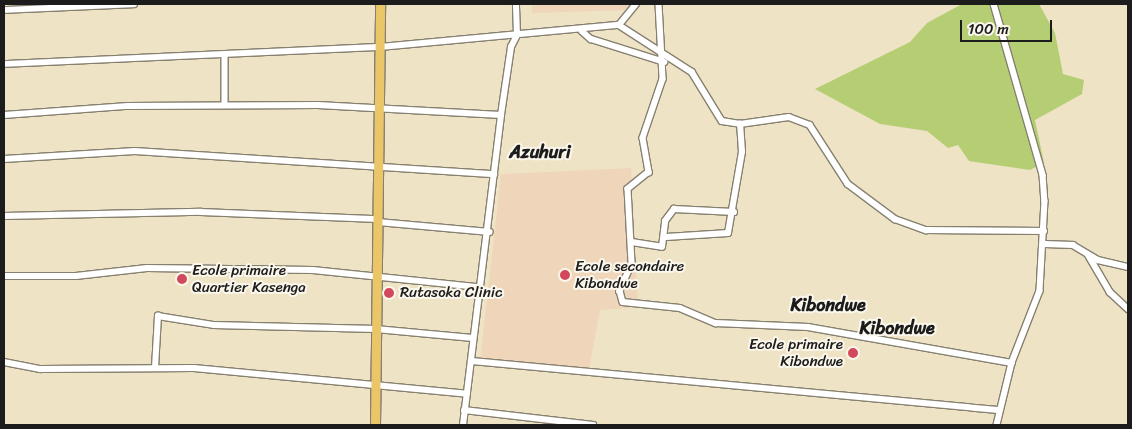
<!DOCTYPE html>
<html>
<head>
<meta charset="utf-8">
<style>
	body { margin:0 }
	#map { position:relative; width:1132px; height:429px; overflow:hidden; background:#efe3c5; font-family:Sriracha,sans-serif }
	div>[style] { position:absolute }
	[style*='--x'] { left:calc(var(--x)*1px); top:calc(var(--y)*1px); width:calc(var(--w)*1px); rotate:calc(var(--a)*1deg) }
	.built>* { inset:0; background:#efd6bb }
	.green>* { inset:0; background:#b5ce73 }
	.roads { filter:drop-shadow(1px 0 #868070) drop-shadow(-1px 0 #868070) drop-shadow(0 1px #868070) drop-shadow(0 -1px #868070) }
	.minor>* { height:5.5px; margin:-2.75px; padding:0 2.75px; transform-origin:2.75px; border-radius:2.75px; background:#fff }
	.trunk>* { height:9px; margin:-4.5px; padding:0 4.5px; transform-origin:4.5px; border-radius:4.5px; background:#ebc669 }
	.dots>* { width:14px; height:14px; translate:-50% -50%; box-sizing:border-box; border:2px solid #fbf7ec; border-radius:50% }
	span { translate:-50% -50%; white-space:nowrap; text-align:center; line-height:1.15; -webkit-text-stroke:4px #fbf7ec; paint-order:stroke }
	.poi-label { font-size:15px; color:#1c1c1c }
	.left { translate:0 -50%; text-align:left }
	.right { translate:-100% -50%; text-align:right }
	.quarter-label { font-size:18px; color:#1c1c1c; font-weight:700 }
	.frame { position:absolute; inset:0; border:5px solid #1c1c1c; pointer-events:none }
	.scale { position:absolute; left:960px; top:20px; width:92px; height:22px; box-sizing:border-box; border:2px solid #1c1c1c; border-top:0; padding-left:6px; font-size:15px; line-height:18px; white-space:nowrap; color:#1c1c1c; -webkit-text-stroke:4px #fbf7ec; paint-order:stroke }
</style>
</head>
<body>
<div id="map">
	<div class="built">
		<div style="clip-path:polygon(532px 4px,635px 4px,631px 10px,532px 13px)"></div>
		<div style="clip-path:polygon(631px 168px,638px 307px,600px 310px,589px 370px,480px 361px,501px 174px)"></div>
	</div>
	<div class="green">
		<div style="clip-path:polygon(962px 4px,1039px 4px,1055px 33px,1063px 74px,1084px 80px,1082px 94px,1035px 120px,1044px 163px,1030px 170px,969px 161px,958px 145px,948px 148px,927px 131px,880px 124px,815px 89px,910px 42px,927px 23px)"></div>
	</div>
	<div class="roads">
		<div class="minor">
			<div style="--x:659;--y:4;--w:75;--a:86.9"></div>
			<div style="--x:663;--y:79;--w:62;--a:108.7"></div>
			<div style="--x:643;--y:138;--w:35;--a:80"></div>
			<div style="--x:649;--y:172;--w:27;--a:141"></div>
			<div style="--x:628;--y:189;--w:75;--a:86.9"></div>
			<div style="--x:632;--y:264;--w:30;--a:114"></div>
			<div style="--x:620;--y:291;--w:11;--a:75"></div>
			<div style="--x:623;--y:302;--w:57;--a:6"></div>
			<div style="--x:680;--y:308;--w:39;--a:23"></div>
			<div style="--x:716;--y:323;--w:92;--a:2.5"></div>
			<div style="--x:808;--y:327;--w:207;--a:10"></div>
			<div style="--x:994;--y:4;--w:178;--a:74"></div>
			<div style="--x:1043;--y:175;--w:26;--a:86"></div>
			<div style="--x:1045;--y:201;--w:90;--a:93.2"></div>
			<div style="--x:1040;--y:291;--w:77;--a:111.3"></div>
			<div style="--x:1012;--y:363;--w:64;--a:103.6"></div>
			<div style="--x:4;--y:10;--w:130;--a:-2.6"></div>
			<div style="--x:619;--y:25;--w:27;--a:-51"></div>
			<div style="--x:582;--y:31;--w:12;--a:42"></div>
			<div style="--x:591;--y:39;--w:77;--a:17.3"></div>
			<div style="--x:225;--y:54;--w:51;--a:90"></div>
			<div style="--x:4;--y:64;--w:376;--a:-2.6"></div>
			<div style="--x:380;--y:47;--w:240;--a:-5.3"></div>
			<div style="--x:619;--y:25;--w:87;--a:32.8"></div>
			<div style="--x:692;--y:72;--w:57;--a:58.5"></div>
			<div style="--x:722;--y:121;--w:18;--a:9"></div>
			<div style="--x:740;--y:124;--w:49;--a:-8.1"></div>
			<div style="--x:789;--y:117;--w:22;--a:21"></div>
			<div style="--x:810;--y:125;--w:70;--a:57.2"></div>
			<div style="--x:848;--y:184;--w:59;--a:36.7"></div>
			<div style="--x:895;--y:219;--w:33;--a:20"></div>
			<div style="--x:926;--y:230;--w:118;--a:0.5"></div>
			<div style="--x:4;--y:115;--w:124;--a:-4.2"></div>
			<div style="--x:128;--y:106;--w:190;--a:-0.3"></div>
			<div style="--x:318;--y:105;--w:183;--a:3.1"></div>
			<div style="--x:4;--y:159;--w:131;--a:-3.5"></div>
			<div style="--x:135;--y:151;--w:360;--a:3.7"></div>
			<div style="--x:4;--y:216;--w:197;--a:-1.2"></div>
			<div style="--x:201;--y:212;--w:177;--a:2.3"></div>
			<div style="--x:378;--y:222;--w:112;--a:5.1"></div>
			<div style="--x:666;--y:237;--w:62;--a:-3.7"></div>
			<div style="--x:728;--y:233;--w:82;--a:-80.2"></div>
			<div style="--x:742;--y:152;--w:28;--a:-94"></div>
			<div style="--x:632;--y:242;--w:30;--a:9"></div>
			<div style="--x:662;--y:247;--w:26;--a:-83"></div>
			<div style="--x:665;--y:221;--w:15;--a:-53"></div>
			<div style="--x:674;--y:209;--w:60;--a:2.9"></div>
			<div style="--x:1045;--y:244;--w:28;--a:2"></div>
			<div style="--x:1073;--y:245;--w:29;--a:31"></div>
			<div style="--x:1098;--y:260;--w:31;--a:13"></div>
			<div style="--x:1089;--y:256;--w:42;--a:59.7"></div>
			<div style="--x:1110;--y:292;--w:25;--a:43"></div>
			<div style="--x:4;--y:276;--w:72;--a:0"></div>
			<div style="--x:76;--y:276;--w:71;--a:-6.4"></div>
			<div style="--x:147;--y:268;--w:166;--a:0.7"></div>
			<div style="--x:313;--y:270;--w:166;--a:5.9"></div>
			<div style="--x:472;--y:361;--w:528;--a:5.32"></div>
			<div style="--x:4;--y:362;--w:37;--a:11"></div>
			<div style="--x:40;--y:369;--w:154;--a:-0.4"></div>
			<div style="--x:194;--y:368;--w:274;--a:5.4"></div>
			<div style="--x:155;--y:368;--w:52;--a:-86.7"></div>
			<div style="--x:158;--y:316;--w:57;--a:9.1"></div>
			<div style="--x:214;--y:325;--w:162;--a:1.4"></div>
			<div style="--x:376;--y:329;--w:97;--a:5.3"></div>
			<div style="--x:464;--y:410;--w:130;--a:6.6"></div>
			<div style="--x:463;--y:425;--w:312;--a:-83"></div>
			<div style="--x:501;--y:115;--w:69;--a:-81.6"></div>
			<div style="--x:511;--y:47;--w:13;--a:-63"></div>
			<div style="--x:517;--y:35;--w:31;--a:-92"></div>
		</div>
		<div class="trunk">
			<div style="--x:375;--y:425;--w:421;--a:-89.3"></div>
		</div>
	</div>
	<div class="dots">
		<div style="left:565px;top:275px;background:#d1495b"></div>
		<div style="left:182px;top:279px;background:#d1495b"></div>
		<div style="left:389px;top:293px;background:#d1495b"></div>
		<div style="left:853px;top:353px;background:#d1495b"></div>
	</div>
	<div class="poi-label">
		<span class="left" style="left:575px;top:275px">Ecole secondaire<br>Kibondwe</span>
		<span class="left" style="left:192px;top:279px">Ecole primaire<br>Quartier Kasenga</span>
		<span class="left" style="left:400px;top:293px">Rutasoka Clinic</span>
		<span class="right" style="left:843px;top:353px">Ecole primaire<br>Kibondwe</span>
	</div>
	<div class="quarter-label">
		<span style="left:540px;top:152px">Azuhuri</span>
		<span style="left:828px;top:305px">Kibondwe</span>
		<span style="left:897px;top:328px">Kibondwe</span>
	</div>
	<div class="frame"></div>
	<div class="scale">100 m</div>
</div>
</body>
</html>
